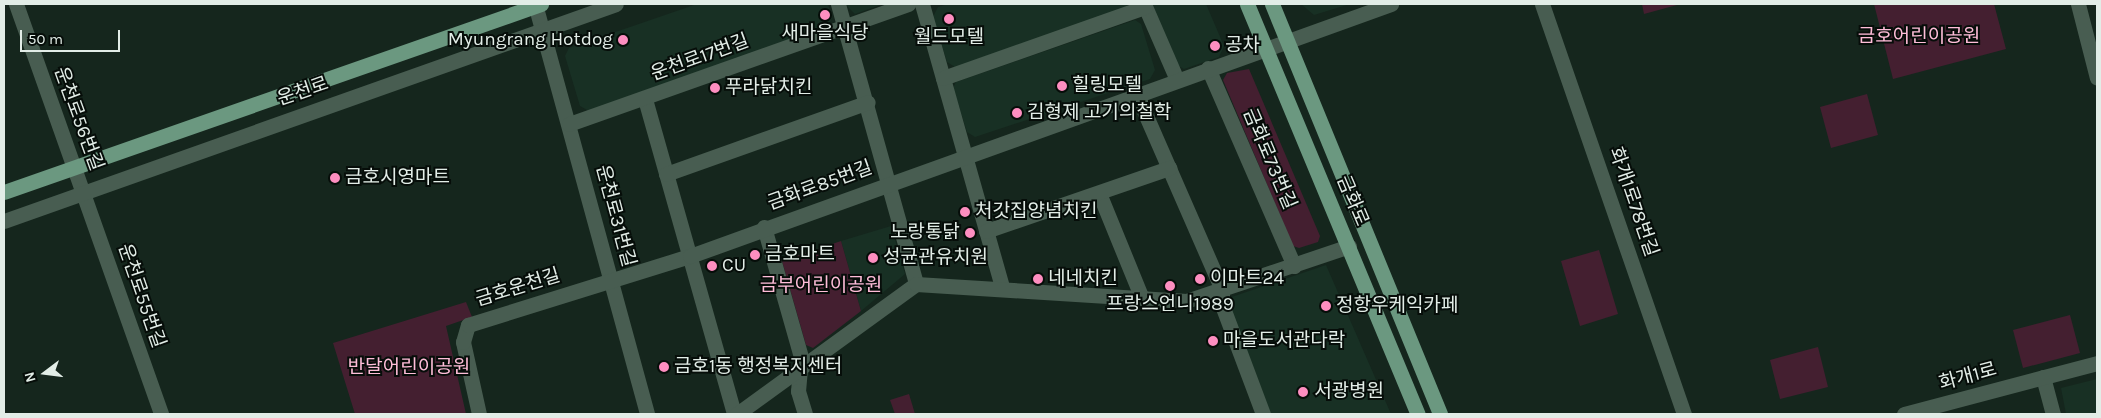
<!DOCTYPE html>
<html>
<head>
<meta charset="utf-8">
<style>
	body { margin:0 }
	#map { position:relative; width:2101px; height:418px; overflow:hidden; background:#15261d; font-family:Karla,"Noto Sans KR",sans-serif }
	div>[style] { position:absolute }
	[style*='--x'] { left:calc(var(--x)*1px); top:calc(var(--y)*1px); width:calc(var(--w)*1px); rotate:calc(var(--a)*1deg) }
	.built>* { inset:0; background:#183024 }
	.green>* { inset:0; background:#441f30 }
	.minor>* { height:15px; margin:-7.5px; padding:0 7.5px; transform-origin:7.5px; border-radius:7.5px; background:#485d51 }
	.major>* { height:15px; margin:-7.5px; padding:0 7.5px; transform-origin:7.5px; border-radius:7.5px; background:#6b9880 }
	.dots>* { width:14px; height:14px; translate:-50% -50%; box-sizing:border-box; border:2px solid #060d09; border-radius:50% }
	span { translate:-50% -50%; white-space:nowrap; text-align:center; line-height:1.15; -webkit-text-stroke:4px #060d09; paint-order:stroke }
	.poi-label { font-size:19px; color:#e2ede7 }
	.right { translate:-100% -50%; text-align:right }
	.left { translate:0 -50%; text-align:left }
	.park-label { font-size:19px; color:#febdd8 }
	.street-label { font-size:19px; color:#e2ede7 }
	.frame { position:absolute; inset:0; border:5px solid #e2ede7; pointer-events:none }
	.north { position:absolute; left:20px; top:348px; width:50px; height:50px; -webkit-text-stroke:4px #060d09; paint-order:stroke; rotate:255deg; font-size:14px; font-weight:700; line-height:20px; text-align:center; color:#e2ede7 }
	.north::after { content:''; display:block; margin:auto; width:18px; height:22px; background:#e2ede7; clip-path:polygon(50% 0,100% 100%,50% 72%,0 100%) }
	.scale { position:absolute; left:20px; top:30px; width:100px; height:22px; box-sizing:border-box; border:2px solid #e2ede7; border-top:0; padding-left:6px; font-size:15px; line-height:18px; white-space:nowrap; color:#e2ede7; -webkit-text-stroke:4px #060d09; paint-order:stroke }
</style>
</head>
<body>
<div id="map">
	<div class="built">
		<div style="clip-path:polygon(697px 4px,828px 4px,832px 18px,826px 28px,589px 111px,580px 106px,565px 56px,569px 48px)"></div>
		<div style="clip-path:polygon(845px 4px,883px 4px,855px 14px)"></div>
		<div style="clip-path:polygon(948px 4px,1128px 4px,1124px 9px,955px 67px,947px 62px,933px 17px,938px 7px)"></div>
		<div style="clip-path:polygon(1149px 4px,1206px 4px,1224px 46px,1219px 57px,1184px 69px,1175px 64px)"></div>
		<div style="clip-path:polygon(1301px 4px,1350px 4px,1314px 15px)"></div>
		<div style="clip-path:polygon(1135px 20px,1141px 24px,1155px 70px,1150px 79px,975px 137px,967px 132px,953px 88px,956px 82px)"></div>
		<div style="clip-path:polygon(891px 226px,905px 274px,861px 311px,841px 241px)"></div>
		<div style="clip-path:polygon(1326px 265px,1391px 414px,1270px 414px,1227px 304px,1229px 298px)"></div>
		<div style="clip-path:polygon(2097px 379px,2097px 414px,2066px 414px,2061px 388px)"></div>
	</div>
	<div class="green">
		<div style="clip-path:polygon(1642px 4px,1677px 4px,1677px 5px,1644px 14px)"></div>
		<div style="clip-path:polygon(1874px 4px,1994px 4px,2006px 49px,1893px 79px)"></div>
		<div style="clip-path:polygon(1249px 69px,1320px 236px,1318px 242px,1299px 248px,1293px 246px,1223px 80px,1227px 73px)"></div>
		<div style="clip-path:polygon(1867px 94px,1878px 135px,1831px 148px,1820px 107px)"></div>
		<div style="clip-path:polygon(841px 241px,861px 311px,813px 348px,806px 345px,782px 261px)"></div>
		<div style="clip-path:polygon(1599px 250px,1618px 314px,1580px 326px,1561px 261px)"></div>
		<div style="clip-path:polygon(466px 302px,472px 317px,446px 326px,466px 414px,355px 414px,333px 343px)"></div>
		<div style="clip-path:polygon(2070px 315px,2080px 353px,2023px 368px,2013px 330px)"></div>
		<div style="clip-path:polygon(1818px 347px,1828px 387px,1780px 399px,1770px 360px)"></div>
		<div style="clip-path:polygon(909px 394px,915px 414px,895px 414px,890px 400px)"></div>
	</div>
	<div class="minor">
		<div style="--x:16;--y:4;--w:435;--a:70.5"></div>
		<div style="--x:535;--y:4;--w:425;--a:74.7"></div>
		<div style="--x:838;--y:4;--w:291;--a:74.4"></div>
		<div style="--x:922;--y:4;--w:294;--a:74.2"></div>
		<div style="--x:1144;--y:4;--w:83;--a:66.5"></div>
		<div style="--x:1542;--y:4;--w:434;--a:70.9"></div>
		<div style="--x:2078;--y:4;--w:76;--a:75.6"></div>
		<div style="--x:1208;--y:68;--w:216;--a:66.5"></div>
		<div style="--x:943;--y:78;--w:214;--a:-19.4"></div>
		<div style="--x:1137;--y:95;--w:213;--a:66.4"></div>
		<div style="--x:1222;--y:290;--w:15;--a:90"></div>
		<div style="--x:1222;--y:305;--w:116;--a:69.4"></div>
		<div style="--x:645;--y:99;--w:327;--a:74.2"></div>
		<div style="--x:569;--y:124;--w:360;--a:-19.5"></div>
		<div style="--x:666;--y:174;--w:214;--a:-19.6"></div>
		<div style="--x:1099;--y:193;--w:111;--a:67.8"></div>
		<div style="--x:4;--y:221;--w:649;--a:-19.52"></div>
		<div style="--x:764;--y:227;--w:135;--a:74.1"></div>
		<div style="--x:801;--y:357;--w:34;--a:95"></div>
		<div style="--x:798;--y:391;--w:24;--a:73"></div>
		<div style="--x:986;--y:231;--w:194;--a:-19"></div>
		<div style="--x:2043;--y:377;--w:38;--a:75"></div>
		<div style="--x:479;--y:414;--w:74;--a:-102.5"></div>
		<div style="--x:463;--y:342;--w:18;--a:-74"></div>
		<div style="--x:468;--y:325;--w:232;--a:-17.3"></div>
		<div style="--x:690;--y:256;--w:745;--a:-19.77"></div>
		<div style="--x:737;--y:414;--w:221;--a:-36"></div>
		<div style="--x:916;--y:284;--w:271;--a:3.6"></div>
		<div style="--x:1186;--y:301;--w:172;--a:-18.6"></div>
		<div style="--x:1904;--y:414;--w:200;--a:-14.8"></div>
	</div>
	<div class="major">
		<div style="--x:1247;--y:4;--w:444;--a:67.4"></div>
		<div style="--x:1272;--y:4;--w:443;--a:67.7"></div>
		<div style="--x:4;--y:192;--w:569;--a:-19.29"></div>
	</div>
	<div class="dots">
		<div style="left:825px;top:15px;background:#fd8ec0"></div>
		<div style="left:949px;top:19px;background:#fd8ec0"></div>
		<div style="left:623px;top:40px;background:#fd8ec0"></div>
		<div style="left:1215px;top:46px;background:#fd8ec0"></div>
		<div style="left:1062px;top:86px;background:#fd8ec0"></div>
		<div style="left:715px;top:88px;background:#fd8ec0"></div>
		<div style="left:1017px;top:113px;background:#fd8ec0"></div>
		<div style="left:335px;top:178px;background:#fd8ec0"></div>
		<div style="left:965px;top:212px;background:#fd8ec0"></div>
		<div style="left:970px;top:233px;background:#fd8ec0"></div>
		<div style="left:755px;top:255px;background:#fd8ec0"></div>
		<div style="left:873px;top:258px;background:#fd8ec0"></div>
		<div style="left:712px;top:266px;background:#fd8ec0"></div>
		<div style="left:1038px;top:279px;background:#fd8ec0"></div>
		<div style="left:1200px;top:279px;background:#fd8ec0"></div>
		<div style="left:1170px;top:286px;background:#fd8ec0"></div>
		<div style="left:1326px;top:306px;background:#fd8ec0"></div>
		<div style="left:1213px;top:341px;background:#fd8ec0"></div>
		<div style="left:664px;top:367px;background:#fd8ec0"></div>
		<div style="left:1303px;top:392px;background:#fd8ec0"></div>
	</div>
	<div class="poi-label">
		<span style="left:825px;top:34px">새마을식당</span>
		<span style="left:949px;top:38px">월드모텔</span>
		<span class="right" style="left:613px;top:40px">Myungrang Hotdog</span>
		<span class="left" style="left:1225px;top:46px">공차</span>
		<span class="left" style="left:1072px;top:86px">힐링모텔</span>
		<span class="left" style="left:725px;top:88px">푸라닭치킨</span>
		<span class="left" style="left:1027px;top:113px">김형제 고기의철학</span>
		<span class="left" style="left:345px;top:178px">금호시영마트</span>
		<span class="left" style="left:975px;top:212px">처갓집양념치킨</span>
		<span class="right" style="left:960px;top:233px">노랑통닭</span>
		<span class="left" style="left:765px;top:255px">금호마트</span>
		<span class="left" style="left:883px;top:258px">성균관유치원</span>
		<span class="left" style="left:722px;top:266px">CU</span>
		<span class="left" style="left:1048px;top:279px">네네치킨</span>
		<span class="left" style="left:1210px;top:279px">이마트24</span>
		<span style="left:1170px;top:305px">프랑스언니1989</span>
		<span class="left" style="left:1336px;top:306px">정항우케익카페</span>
		<span class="left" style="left:1223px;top:341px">마을도서관다락</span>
		<span class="left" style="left:674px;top:367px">금호1동 행정복지센터</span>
		<span class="left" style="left:1314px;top:392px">서광병원</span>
	</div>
	<div class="park-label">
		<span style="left:1919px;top:37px">금호어린이공원</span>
		<span style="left:821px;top:286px">금부어린이공원</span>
		<span style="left:409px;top:368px">반달어린이공원</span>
	</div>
	<div class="street-label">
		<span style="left:700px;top:58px;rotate:-20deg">운천로17번길</span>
		<span style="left:303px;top:92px;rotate:-19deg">운천로</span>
		<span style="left:78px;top:119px;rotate:70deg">운천로56번길</span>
		<span style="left:1269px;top:159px;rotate:67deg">금화로73번길</span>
		<span style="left:820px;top:186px;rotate:-20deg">금화로85번길</span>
		<span style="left:1352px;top:201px;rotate:67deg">금화로</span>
		<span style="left:1633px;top:202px;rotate:71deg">화개1로78번길</span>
		<span style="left:615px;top:216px;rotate:75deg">운천로31번길</span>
		<span style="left:518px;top:288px;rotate:-17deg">금호운천길</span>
		<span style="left:141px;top:296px;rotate:71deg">운천로55번길</span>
		<span style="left:1968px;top:377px;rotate:-15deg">화개1로</span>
	</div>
	<div class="frame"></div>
	<div class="north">N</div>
	<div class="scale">50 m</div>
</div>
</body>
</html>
